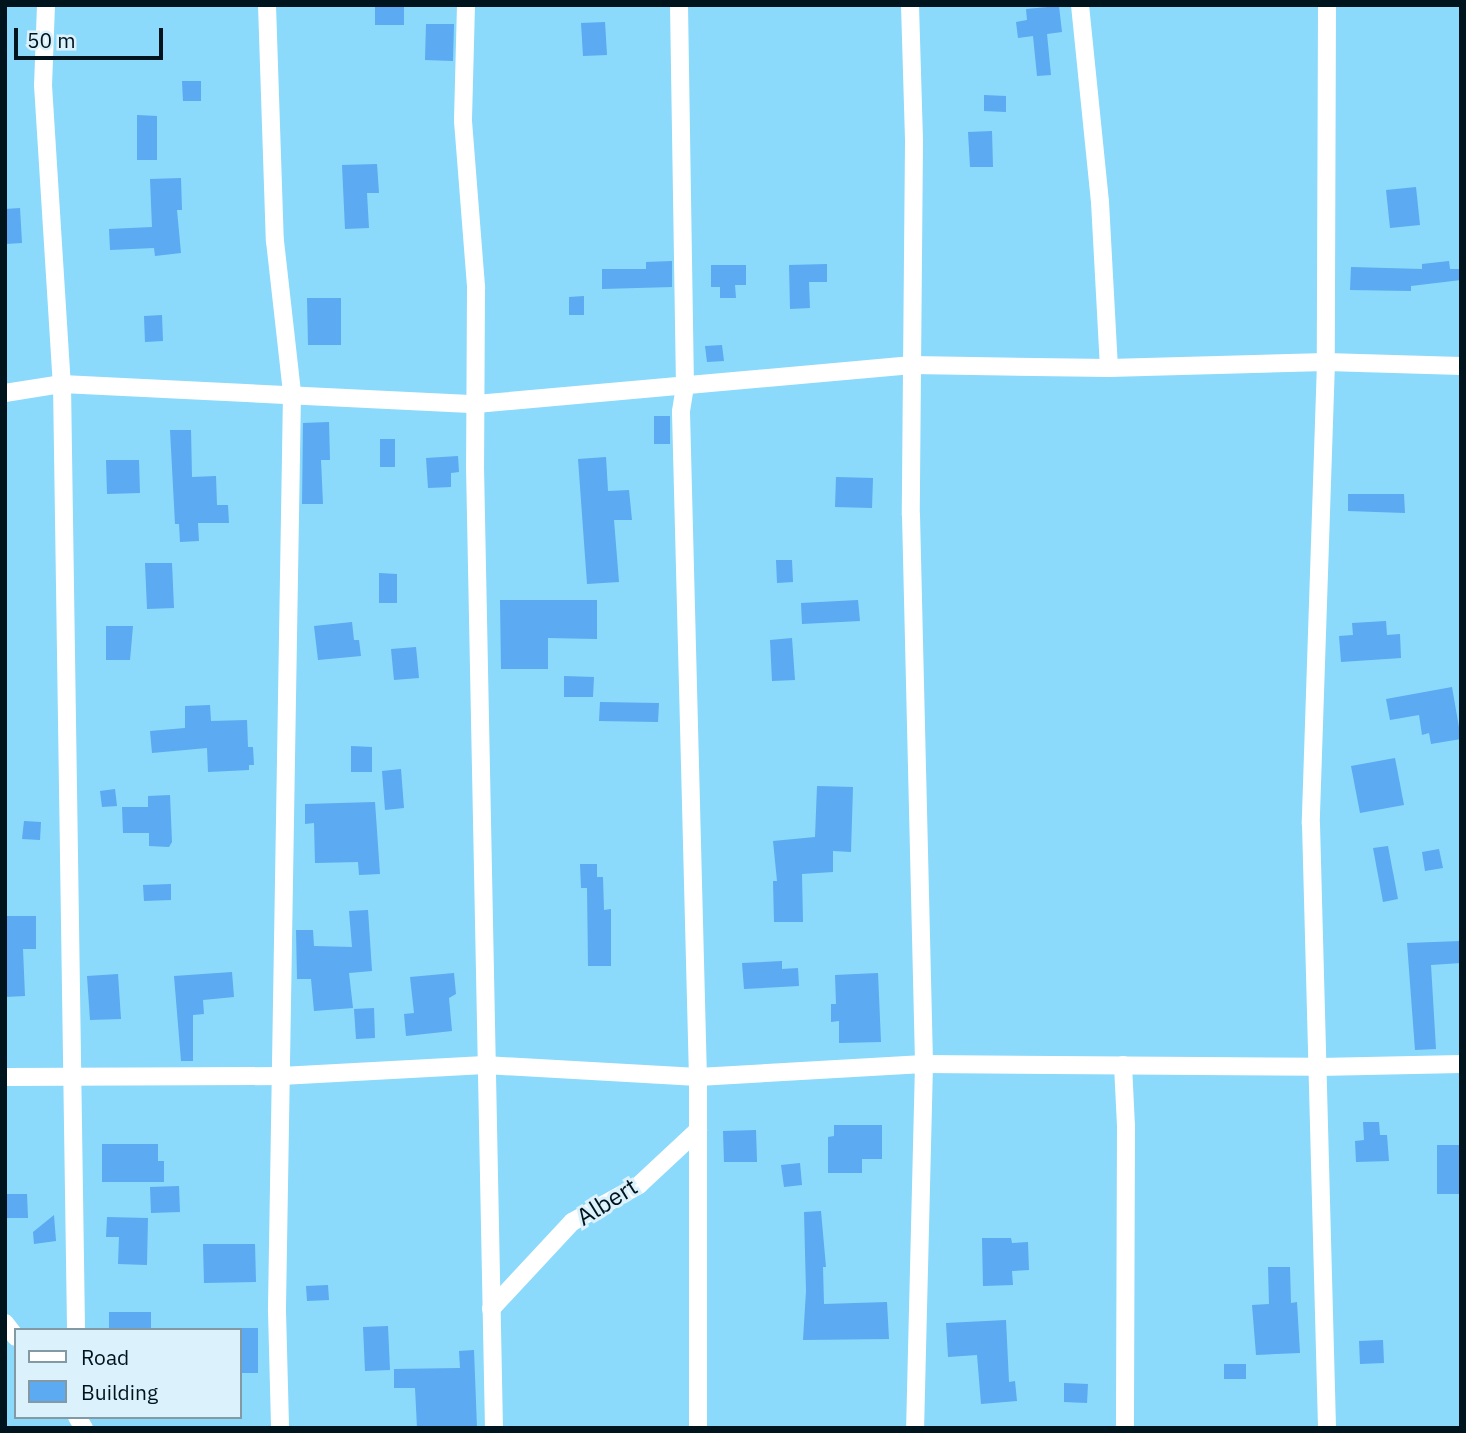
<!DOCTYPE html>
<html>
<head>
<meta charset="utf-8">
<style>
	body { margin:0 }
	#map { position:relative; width:1466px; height:1433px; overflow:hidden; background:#8bd9fb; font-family:"IBM Plex Sans",sans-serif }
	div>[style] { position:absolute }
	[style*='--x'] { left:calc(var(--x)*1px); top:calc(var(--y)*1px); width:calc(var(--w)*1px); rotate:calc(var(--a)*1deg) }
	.building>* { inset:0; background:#5baaf2 }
	.minor>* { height:18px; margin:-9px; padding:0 9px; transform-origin:9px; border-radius:9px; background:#fff }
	span { translate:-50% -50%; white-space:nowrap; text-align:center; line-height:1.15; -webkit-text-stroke:6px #dbf1fc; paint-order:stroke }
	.street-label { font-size:24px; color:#00141d }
	.frame { position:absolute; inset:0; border:7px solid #00141d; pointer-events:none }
	.legend { position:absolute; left:14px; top:1328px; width:228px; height:91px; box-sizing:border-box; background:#dbf1fc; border:2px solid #8399a3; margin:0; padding:9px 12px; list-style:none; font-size:21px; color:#00141d }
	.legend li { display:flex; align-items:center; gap:14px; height:35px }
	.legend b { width:35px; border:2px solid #8399a3 }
	.scale { position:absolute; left:14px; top:28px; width:149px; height:32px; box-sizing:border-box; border:4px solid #00141d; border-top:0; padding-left:9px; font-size:21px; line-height:24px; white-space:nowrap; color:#00141d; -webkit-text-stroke:5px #dbf1fc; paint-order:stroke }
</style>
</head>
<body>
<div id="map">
	<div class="building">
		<div style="clip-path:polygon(375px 5px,404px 5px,404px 25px,375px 25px)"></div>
		<div style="clip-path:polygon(1059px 6px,1062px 32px,1047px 34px,1051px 75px,1037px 76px,1033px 36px,1018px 38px,1016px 22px,1027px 20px,1026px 9px)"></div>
		<div style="clip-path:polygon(605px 22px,607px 55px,583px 56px,581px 23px)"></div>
		<div style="clip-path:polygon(426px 24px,454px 24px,453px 61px,425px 60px)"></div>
		<div style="clip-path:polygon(182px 81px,201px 81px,201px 101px,183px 101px)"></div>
		<div style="clip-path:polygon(984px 95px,1006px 96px,1006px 112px,984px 111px)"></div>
		<div style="clip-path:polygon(137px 115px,157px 116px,157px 160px,137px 160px)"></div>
		<div style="clip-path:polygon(992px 131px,993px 167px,970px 167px,968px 132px)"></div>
		<div style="clip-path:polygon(377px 164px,379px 193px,367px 193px,369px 228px,345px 229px,342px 165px)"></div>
		<div style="clip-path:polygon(181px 178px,182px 210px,177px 210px,181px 253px,155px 256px,154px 248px,110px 250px,109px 229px,152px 227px,150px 179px)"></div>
		<div style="clip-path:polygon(1416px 187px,1420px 225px,1390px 228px,1386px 190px)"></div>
		<div style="clip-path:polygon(20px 208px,22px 243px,5px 244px,5px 209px)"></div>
		<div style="clip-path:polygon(672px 261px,672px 287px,602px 289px,602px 269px,646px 269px,646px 262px)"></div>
		<div style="clip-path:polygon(1449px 261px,1450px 269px,1461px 269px,1461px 280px,1411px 286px,1411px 291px,1350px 290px,1351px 267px,1422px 269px,1422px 264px)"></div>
		<div style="clip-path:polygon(827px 264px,827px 282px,809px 282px,810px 308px,790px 309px,789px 265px)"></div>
		<div style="clip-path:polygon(711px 265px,746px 265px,746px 285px,735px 285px,736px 298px,720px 298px,720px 287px,711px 287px)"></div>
		<div style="clip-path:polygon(584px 296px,584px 315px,569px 315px,569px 297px)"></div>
		<div style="clip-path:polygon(307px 298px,341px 298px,341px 345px,308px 345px)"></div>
		<div style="clip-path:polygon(162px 315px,163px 341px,145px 342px,144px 316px)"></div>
		<div style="clip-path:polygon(722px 345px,724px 361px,707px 362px,705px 346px)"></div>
		<div style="clip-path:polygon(654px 416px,670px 416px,670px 444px,654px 444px)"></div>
		<div style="clip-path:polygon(329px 422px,330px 460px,321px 460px,323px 504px,302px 504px,303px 423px)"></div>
		<div style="clip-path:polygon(170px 430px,191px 430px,192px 477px,216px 476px,217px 505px,228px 505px,229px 523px,198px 523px,199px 541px,180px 542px,179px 524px,175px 524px)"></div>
		<div style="clip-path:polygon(380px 439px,395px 439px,395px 467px,380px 467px)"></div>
		<div style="clip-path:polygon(458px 456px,459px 472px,451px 473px,451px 487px,428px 488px,426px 458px)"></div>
		<div style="clip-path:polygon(606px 457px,608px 491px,629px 490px,632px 520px,614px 520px,619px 582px,587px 584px,578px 459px)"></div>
		<div style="clip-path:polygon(106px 460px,139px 460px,140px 493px,107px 494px)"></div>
		<div style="clip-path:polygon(836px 477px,873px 478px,872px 508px,835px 507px)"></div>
		<div style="clip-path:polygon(1348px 494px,1404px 494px,1405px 513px,1348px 511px)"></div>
		<div style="clip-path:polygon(776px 560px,792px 560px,793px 582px,777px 583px)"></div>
		<div style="clip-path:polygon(145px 563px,172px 563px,174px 608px,147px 609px)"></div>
		<div style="clip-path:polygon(379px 573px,397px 574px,397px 603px,379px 603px)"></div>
		<div style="clip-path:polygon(500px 600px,597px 600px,597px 639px,548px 638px,548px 669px,501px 669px)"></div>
		<div style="clip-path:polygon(858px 600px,860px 621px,802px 624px,801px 603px)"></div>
		<div style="clip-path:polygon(1386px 621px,1387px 635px,1400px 634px,1401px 658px,1341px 662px,1339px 636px,1353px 635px,1352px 623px)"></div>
		<div style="clip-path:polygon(352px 622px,354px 640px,359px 640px,361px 656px,318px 660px,314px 626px)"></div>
		<div style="clip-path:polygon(106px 626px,133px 626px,130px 660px,106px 660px)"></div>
		<div style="clip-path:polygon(792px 638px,795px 680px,772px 681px,770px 640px)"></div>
		<div style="clip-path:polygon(416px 647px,419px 678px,394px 680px,391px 649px)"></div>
		<div style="clip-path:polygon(564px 676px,594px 677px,593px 697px,564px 697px)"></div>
		<div style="clip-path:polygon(1452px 687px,1461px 739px,1431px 744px,1429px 733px,1422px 735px,1419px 715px,1390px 720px,1386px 699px)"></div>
		<div style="clip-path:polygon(600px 702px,659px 703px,658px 722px,599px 721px)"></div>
		<div style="clip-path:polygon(210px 705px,211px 721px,247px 720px,248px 747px,253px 747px,254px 765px,249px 765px,249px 770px,208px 772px,207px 748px,152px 753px,150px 731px,185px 728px,185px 706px)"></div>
		<div style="clip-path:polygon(351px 746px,372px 747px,372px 772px,351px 772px)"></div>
		<div style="clip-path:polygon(1395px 758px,1404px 805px,1360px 813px,1351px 766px)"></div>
		<div style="clip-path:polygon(401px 769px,404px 808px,385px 810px,382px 771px)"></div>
		<div style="clip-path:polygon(817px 786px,853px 787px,851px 852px,833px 851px,833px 872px,802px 874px,803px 922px,774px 922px,773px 881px,777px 881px,773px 841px,815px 837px)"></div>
		<div style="clip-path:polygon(115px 789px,117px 806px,102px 807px,100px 791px)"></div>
		<div style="clip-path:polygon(170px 795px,172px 842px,169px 847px,149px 846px,149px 833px,123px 833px,122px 807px,148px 807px,148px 796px)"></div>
		<div style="clip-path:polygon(375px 802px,380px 874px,359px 875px,358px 862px,315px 863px,314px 823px,305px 824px,305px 804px)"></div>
		<div style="clip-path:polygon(24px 821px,41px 822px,40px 840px,22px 839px)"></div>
		<div style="clip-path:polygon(1388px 846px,1398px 899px,1383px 902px,1373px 848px)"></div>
		<div style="clip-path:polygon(1439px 849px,1443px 868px,1425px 871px,1422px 852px)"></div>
		<div style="clip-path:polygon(580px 864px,597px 864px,597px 877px,603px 877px,604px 910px,611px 909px,611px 966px,588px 966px,587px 888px,581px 888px)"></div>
		<div style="clip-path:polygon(171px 884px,171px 900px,144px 901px,143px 885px)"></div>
		<div style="clip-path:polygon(368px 910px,372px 971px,349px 973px,353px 1008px,314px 1011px,311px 979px,297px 979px,296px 930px,313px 930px,314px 946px,352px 947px,349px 911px)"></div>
		<div style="clip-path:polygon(5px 916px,36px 916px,36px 949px,23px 949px,25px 996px,5px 997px)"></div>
		<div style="clip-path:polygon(1461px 941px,1461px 963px,1431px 965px,1436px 1049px,1415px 1050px,1407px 943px)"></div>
		<div style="clip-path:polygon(782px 961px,782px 969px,798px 968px,799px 986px,744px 989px,742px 963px)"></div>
		<div style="clip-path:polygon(232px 972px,234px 997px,203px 1000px,204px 1014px,193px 1015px,193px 1061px,181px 1061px,174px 976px)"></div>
		<div style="clip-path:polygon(454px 973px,456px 994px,449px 998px,452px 1031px,406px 1036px,404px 1014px,414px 1013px,410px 977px)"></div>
		<div style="clip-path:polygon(878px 973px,881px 1042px,839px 1043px,839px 1021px,831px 1022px,831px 1004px,836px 1004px,835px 975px)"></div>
		<div style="clip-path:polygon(118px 974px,121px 1019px,90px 1020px,87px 976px)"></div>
		<div style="clip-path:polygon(374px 1008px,375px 1038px,356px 1039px,354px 1009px)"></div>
		<div style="clip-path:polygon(1363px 1122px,1379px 1122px,1380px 1135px,1387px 1135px,1389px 1161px,1356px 1162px,1355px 1141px,1364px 1140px)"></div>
		<div style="clip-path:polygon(834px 1125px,882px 1125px,882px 1159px,862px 1159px,862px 1173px,828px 1173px,828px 1137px,834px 1136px)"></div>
		<div style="clip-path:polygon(756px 1130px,757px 1162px,724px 1162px,723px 1131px)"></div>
		<div style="clip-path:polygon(102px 1144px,158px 1144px,158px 1161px,164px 1161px,164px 1182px,102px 1182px)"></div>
		<div style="clip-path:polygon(1437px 1145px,1461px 1145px,1461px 1194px,1437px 1194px)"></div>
		<div style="clip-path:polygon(800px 1163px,802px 1185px,784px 1187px,781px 1165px)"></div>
		<div style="clip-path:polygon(179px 1186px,180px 1212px,151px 1213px,150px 1187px)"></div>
		<div style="clip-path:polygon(5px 1194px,27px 1194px,28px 1218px,5px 1218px)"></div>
		<div style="clip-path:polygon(821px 1211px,826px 1267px,823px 1267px,824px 1304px,887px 1302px,889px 1339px,803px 1340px,806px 1291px,804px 1212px)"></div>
		<div style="clip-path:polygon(54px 1215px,56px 1241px,34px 1244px,33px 1232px)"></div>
		<div style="clip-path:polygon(107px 1217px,148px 1218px,147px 1265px,118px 1264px,119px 1237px,106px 1237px)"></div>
		<div style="clip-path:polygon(982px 1238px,1011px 1238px,1012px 1243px,1028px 1242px,1029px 1270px,1012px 1271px,1013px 1285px,983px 1286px)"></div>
		<div style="clip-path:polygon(203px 1244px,255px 1244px,256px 1282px,204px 1283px)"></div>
		<div style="clip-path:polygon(1268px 1267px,1290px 1267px,1291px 1303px,1297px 1302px,1300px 1353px,1256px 1355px,1252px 1305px,1269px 1304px)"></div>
		<div style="clip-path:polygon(328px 1285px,329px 1300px,307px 1301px,306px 1286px)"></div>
		<div style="clip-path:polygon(109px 1312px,151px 1312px,151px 1330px,109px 1330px)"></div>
		<div style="clip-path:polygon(1006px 1320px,1009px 1382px,1015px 1381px,1017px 1401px,981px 1404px,977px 1355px,948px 1357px,946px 1323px)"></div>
		<div style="clip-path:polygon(388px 1326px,390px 1370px,365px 1371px,363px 1327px)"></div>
		<div style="clip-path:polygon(240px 1328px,258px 1328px,258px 1373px,240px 1373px)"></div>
		<div style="clip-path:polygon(1383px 1340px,1384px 1363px,1360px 1364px,1359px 1341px)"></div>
		<div style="clip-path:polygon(474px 1350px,477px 1428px,417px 1428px,415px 1388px,394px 1388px,394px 1369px,460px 1368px,459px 1351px)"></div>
		<div style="clip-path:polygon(1224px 1364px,1246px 1364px,1246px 1379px,1224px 1379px)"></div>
		<div style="clip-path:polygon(1064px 1383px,1088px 1384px,1087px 1403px,1064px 1402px)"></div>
	</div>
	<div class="minor">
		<div style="--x:46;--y:5;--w:80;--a:92.1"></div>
		<div style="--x:43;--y:85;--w:300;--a:86.4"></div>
		<div style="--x:62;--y:384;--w:946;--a:89.15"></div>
		<div style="--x:267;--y:5;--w:236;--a:88.1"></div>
		<div style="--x:275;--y:241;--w:153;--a:83.6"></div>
		<div style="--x:292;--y:393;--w:918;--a:90.94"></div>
		<div style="--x:277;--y:1311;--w:117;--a:88.5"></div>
		<div style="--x:466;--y:5;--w:116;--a:91.5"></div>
		<div style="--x:463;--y:121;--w:168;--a:85.5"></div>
		<div style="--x:476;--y:288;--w:178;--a:90.3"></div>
		<div style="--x:475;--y:466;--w:962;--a:88.87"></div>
		<div style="--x:679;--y:5;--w:381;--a:89.1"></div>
		<div style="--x:685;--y:386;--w:26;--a:99"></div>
		<div style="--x:681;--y:412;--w:665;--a:88.54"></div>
		<div style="--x:698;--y:1077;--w:351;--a:90"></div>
		<div style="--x:910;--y:5;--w:136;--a:88.3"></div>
		<div style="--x:914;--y:141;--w:374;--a:90.5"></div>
		<div style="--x:911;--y:515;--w:549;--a:88.64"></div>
		<div style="--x:924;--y:1064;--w:364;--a:91.4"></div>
		<div style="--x:1080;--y:5;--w:198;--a:84.2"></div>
		<div style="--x:1100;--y:202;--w:166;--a:86.9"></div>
		<div style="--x:1327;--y:5;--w:357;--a:90.2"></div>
		<div style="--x:1326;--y:362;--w:462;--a:91.9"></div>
		<div style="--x:1311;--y:824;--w:604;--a:88.48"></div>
		<div style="--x:5;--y:393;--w:58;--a:-9"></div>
		<div style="--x:62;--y:384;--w:414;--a:2.8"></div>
		<div style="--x:476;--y:404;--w:438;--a:-5.1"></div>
		<div style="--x:912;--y:365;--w:197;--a:0.9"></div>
		<div style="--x:1109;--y:368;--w:217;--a:-1.6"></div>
		<div style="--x:1326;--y:362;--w:135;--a:1.7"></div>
		<div style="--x:1123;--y:1065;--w:61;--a:87.2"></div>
		<div style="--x:1126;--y:1126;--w:302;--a:90.2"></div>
		<div style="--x:5;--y:1077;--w:276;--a:-0.2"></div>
		<div style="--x:281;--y:1076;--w:204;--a:-3.1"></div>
		<div style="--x:485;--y:1065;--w:213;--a:3.2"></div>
		<div style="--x:698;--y:1077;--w:226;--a:-3.3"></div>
		<div style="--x:924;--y:1064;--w:395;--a:0.4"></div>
		<div style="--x:1319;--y:1067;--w:142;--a:-1.2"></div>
		<div style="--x:491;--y:1309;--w:119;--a:-47"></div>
		<div style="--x:572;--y:1222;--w:77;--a:-28.9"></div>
		<div style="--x:639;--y:1185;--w:81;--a:-43"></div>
		<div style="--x:5;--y:1323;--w:18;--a:52"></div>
		<div style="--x:77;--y:1417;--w:13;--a:58"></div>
	</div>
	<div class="street-label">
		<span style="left:607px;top:1202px;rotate:-32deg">Albert</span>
	</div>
	<div class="frame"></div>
	<ul class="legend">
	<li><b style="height:9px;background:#fff"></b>Road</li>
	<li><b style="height:19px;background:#5baaf2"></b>Building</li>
	</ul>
	<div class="scale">50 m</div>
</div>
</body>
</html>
